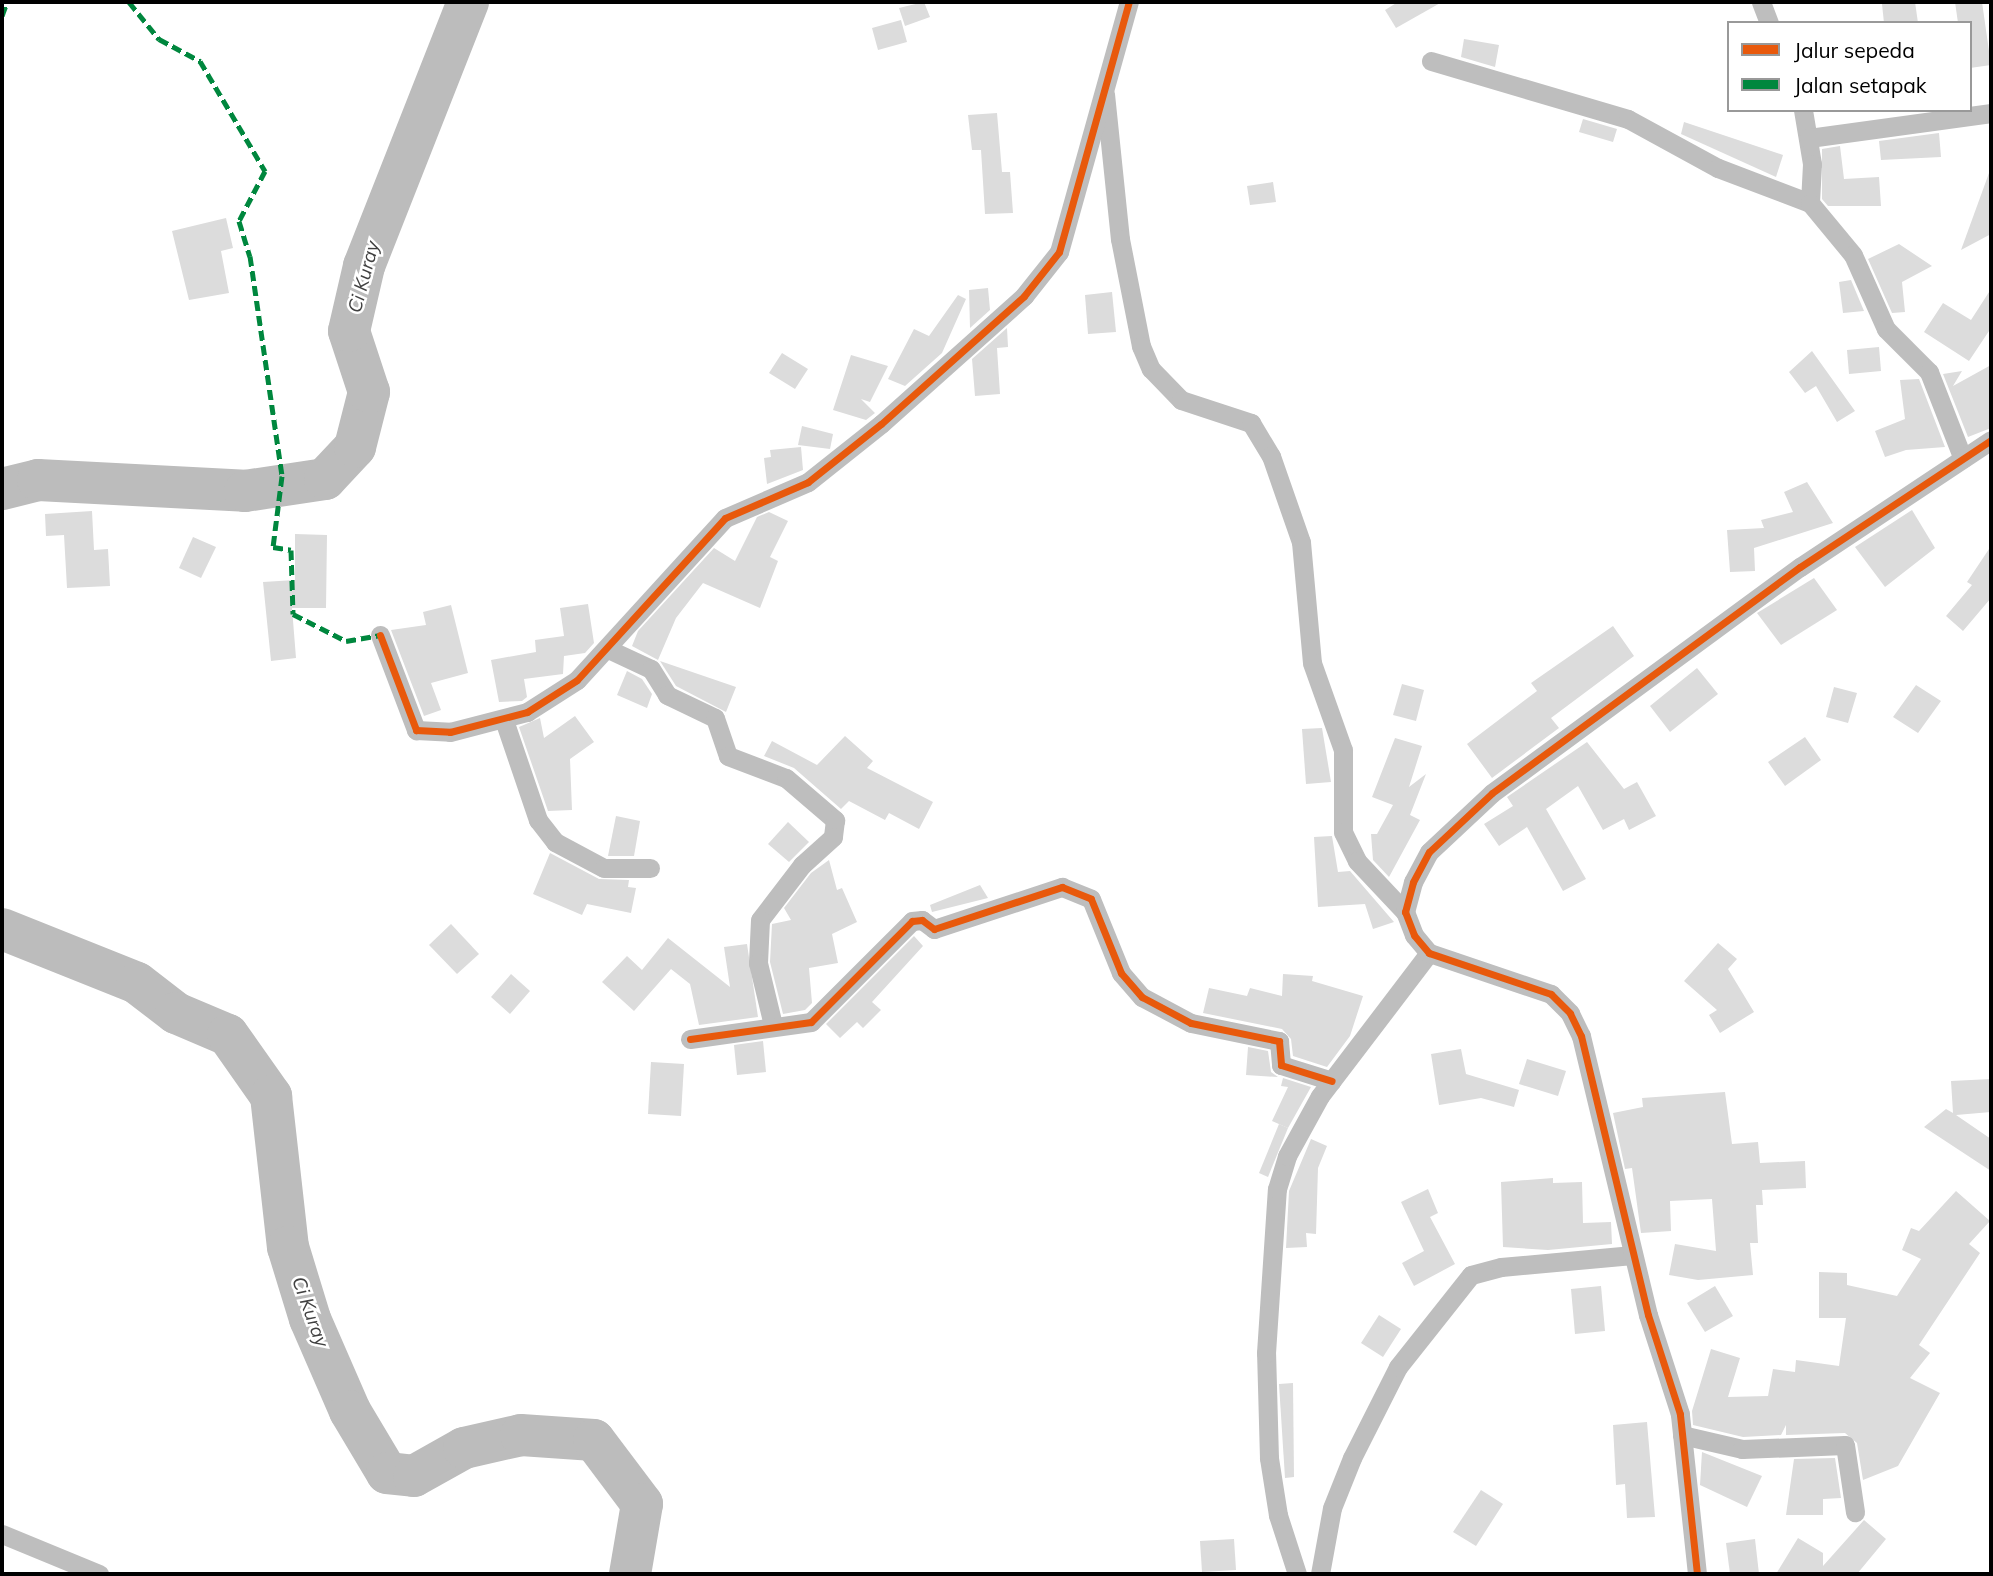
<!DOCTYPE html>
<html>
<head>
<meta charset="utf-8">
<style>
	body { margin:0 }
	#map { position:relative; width:1993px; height:1576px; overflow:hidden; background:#fff; font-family:Mulish,sans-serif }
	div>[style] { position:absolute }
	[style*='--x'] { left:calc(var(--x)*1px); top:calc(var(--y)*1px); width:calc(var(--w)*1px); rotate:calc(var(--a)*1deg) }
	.river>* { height:42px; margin:-21px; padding:0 21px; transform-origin:21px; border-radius:21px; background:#bcbcbc }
	.building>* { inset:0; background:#dcdcdc }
	.minor>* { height:19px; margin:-9.5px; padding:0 9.5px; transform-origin:9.5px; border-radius:9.5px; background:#bebebe }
	.quiet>* { height:5px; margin-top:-2.5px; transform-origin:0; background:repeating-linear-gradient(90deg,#00873e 0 10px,transparent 0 15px) }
	.cycleway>* { height:7px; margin:-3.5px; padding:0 3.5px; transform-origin:3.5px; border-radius:3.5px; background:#e8590c }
	span { translate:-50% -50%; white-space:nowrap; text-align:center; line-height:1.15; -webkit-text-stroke:5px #fff; paint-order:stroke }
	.water-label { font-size:19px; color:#404040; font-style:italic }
	.frame { position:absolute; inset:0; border:4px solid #000; pointer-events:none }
	.legend { position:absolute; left:1727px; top:21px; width:245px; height:91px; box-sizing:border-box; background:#fff; border:2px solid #999; margin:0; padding:9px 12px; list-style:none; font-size:21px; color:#000 }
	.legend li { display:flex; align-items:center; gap:14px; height:35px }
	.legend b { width:35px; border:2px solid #999 }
</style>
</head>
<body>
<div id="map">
	<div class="river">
		<div style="--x:2;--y:489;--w:37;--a:-14"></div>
		<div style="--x:38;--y:480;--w:207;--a:3"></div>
		<div style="--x:245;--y:491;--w:81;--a:-8.5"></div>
		<div style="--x:325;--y:479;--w:44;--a:-46.8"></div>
		<div style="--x:355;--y:447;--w:57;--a:-75.7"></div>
		<div style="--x:369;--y:392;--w:64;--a:-108.2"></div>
		<div style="--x:349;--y:331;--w:67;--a:-77"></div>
		<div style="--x:364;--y:266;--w:284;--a:-68.5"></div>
		<div style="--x:2;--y:929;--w:145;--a:21.8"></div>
		<div style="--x:137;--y:983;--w:49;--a:37.6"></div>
		<div style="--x:176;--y:1013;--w:56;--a:22.9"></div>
		<div style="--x:228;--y:1035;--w:75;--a:54.8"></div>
		<div style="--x:271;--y:1096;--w:152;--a:83.6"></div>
		<div style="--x:288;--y:1247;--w:75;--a:73"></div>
		<div style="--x:310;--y:1319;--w:100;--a:66.5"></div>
		<div style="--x:350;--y:1411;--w:72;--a:59.2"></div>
		<div style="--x:387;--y:1473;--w:27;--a:6"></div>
		<div style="--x:414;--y:1476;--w:57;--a:-29.2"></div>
		<div style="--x:464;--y:1448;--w:58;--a:-12.8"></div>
		<div style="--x:521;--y:1435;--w:73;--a:3.9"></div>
		<div style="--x:594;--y:1440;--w:80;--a:53.1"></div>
		<div style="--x:642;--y:1504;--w:71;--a:99.7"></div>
	</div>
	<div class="building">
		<div style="clip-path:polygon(924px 2px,930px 17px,905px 26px,899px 8px)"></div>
		<div style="clip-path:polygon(1398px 2px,1442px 2px,1396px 28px,1385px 10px)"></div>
		<div style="clip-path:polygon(1915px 2px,1918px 23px,1884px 23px,1882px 4px)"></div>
		<div style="clip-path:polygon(1955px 2px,1982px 2px,1991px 65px,1970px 68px,1970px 23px,1958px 23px)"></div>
		<div style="clip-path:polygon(901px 20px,907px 42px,878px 50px,872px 28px)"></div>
		<div style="clip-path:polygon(1464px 39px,1499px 45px,1495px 67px,1461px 57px)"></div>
		<div style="clip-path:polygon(997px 113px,1002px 172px,1010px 172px,1013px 213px,985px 214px,981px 150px,972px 150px,968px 115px)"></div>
		<div style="clip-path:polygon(1583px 119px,1617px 129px,1613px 142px,1579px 132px)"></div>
		<div style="clip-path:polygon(1684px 122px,1783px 155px,1776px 177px,1681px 134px)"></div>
		<div style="clip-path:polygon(1939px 133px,1941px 157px,1881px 160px,1879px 141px)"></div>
		<div style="clip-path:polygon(1840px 146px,1844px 179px,1879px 177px,1881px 206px,1828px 206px,1822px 199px,1822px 149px)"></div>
		<div style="clip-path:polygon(1989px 173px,1991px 234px,1961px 250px)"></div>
		<div style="clip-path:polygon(1273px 182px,1276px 202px,1250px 205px,1247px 186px)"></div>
		<div style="clip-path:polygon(226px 218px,233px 248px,221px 251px,229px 293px,189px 300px,172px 231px)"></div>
		<div style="clip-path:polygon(1899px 244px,1932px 266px,1902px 282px,1905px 312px,1892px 313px,1868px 259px)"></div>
		<div style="clip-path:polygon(1851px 280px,1864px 311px,1843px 313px,1839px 282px)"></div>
		<div style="clip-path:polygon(988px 288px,990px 310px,970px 328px,969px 290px)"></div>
		<div style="clip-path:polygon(1991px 289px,1991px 328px,1969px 361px,1924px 332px,1943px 303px,1971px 320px)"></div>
		<div style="clip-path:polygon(1112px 292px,1116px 332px,1088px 334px,1085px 295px)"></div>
		<div style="clip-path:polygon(958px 295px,966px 299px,942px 353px,905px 386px,888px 379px,914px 329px,929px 336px)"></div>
		<div style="clip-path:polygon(1007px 328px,1008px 347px,997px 348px,1000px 394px,975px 396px,972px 359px)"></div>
		<div style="clip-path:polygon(1879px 347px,1881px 371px,1849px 374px,1847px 350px)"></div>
		<div style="clip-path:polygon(1812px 351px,1855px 411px,1837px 422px,1816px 386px,1805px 393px,1789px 372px)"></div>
		<div style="clip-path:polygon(782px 353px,808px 369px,795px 389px,769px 373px)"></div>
		<div style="clip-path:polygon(851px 355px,888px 366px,870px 402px,861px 399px,875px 413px,866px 420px,833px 410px)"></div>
		<div style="clip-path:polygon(1991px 365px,1991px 428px,1968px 437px,1943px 374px,1962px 371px,1953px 386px)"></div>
		<div style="clip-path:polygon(1919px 379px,1945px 447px,1906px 450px,1885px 457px,1875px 431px,1905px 419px,1900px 380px)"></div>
		<div style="clip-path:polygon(802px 426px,833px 434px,830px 449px,798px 445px)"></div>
		<div style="clip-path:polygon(801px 447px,803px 470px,767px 484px,764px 458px,771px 457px,770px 450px)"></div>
		<div style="clip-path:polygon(1807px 482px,1833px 523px,1754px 548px,1755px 571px,1730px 572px,1727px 530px,1764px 528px,1761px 520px,1793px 512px,1784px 492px)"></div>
		<div style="clip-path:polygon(1912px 510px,1935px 548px,1885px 587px,1855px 547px)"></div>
		<div style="clip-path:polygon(92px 511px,94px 550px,108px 549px,110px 586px,67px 588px,64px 535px,46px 536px,45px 514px)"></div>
		<div style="clip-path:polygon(769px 512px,788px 521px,770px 557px,778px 561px,760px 608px,703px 583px,676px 618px,658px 660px,632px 646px,638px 631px,714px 548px,735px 561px,757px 517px)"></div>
		<div style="clip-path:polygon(295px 534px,327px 535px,326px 608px,292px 608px,296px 658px,271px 661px,263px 582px,295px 580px)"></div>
		<div style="clip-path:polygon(193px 537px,216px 547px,201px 578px,179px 568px)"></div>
		<div style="clip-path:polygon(1991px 546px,1991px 598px,1963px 631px,1946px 616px,1972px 585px,1967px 582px)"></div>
		<div style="clip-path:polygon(1814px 578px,1837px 610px,1781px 645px,1757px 613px)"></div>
		<div style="clip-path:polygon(588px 604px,594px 643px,585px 653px,564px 656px,563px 674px,524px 679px,527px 697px,522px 701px,499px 702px,491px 660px,536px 652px,535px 640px,564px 636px,560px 608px)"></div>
		<div style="clip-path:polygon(451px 605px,468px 673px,431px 683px,441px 710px,424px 716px,391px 630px,426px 625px,423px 612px)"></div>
		<div style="clip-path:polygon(1613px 626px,1634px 656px,1551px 718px,1559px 728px,1492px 778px,1467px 744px,1537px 691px,1531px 683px)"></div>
		<div style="clip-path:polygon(660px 661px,736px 687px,726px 712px,676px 686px)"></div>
		<div style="clip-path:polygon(1697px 668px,1718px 694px,1670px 732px,1650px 706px)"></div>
		<div style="clip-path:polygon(627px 671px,642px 679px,652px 694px,647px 708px,617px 695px)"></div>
		<div style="clip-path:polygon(1402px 684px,1424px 690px,1416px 721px,1393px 715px)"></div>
		<div style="clip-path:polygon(1916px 685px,1941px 701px,1918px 733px,1893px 717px)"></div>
		<div style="clip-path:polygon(1834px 687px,1857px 693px,1848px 723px,1826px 717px)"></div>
		<div style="clip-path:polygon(575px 716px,594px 742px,570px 759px,572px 810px,548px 811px,519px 727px,540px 718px,544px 738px)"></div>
		<div style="clip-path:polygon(1322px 728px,1331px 782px,1306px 784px,1302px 729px)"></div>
		<div style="clip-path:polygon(845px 736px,873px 761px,867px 768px,933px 802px,919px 829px,889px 813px,885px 820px,849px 801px,841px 809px,794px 768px,764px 756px,772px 741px,817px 765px)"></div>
		<div style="clip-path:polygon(1805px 737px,1821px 760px,1785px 786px,1768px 762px)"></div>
		<div style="clip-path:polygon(1395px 738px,1422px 746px,1409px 787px,1426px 774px,1410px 815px,1420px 820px,1389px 877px,1373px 860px,1371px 834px,1377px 834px,1393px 805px,1372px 797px)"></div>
		<div style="clip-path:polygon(1587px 742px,1624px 789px,1637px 782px,1656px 816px,1629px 830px,1624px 819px,1603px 830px,1578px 786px,1546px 809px,1586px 879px,1563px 891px,1527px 827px,1499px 846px,1484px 824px,1513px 806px,1507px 797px)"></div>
		<div style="clip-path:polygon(616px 816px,640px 821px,634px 856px,608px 856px)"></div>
		<div style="clip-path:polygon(788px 822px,809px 842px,789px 862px,768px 844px)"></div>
		<div style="clip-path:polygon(1332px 836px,1338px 872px,1350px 871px,1394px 922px,1373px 929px,1365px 904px,1318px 907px,1314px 837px)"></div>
		<div style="clip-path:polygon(550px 853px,599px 879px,629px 880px,628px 887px,636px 888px,631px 913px,587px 904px,582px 915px,533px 894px)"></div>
		<div style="clip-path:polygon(829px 860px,837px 890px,842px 888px,857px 922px,832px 934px,838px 963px,809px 968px,812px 1003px,805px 1010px,783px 1014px,770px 962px,772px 924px,791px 920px,784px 908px,811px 873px)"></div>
		<div style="clip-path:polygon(980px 885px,988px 898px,932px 912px,930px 905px)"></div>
		<div style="clip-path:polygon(451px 924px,479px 954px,457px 974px,429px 945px)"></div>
		<div style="clip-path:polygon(914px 936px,923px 946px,872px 1002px,881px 1010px,863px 1028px,857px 1022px,840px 1038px,826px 1024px)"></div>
		<div style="clip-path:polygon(668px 938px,730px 987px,724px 947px,747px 944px,758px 1017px,699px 1025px,690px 984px,671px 969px,634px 1011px,602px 982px,627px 956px,642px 970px)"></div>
		<div style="clip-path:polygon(1718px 943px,1737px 959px,1728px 969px,1754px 1012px,1720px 1033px,1709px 1015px,1717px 1010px,1684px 981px)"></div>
		<div style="clip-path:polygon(511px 974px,530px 991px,510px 1014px,491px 997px)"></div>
		<div style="clip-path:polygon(1283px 974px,1313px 976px,1312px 981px,1363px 996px,1350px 1036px,1327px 1067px,1293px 1056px,1291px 1039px,1282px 1029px,1203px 1013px,1209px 988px,1247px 996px,1250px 988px,1282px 996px)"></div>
		<div style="clip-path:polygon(763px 1041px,766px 1072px,737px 1075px,734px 1045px)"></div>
		<div style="clip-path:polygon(1248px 1047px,1268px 1051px,1271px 1072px,1278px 1077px,1246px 1075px)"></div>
		<div style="clip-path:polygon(1461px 1049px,1466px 1074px,1519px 1090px,1514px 1107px,1481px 1098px,1439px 1105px,1431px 1054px)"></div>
		<div style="clip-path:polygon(1527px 1059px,1566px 1071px,1558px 1096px,1519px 1084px)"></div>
		<div style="clip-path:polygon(651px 1062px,684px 1064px,681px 1116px,648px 1114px)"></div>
		<div style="clip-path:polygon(1283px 1078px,1311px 1087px,1288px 1128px,1272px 1121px,1288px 1087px,1281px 1086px)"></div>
		<div style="clip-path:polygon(1991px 1079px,1991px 1112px,1956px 1115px,1991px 1139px,1991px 1171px,1924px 1127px,1946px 1109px,1953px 1113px,1951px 1081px)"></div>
		<div style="clip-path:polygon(1725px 1092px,1732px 1144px,1758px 1142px,1760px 1163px,1805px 1161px,1806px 1188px,1762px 1190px,1763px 1205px,1756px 1205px,1758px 1243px,1750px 1243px,1753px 1275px,1698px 1280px,1669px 1275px,1675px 1244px,1716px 1251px,1712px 1199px,1670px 1201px,1671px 1231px,1641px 1233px,1632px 1168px,1625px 1169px,1613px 1113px,1643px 1107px,1642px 1098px)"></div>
		<div style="clip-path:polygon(1279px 1124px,1288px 1128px,1268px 1177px,1259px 1173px)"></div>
		<div style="clip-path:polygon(1311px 1139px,1327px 1146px,1318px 1168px,1316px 1234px,1306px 1233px,1307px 1247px,1286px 1248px,1289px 1191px)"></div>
		<div style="clip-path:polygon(1553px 1178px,1553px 1183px,1582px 1182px,1583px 1223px,1611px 1222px,1612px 1244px,1548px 1250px,1503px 1247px,1501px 1182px)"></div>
		<div style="clip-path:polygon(1428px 1189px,1438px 1213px,1430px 1217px,1455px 1264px,1414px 1286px,1402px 1263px,1424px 1251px,1401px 1202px)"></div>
		<div style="clip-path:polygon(1956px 1191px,1990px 1221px,1969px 1244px,1980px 1253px,1919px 1345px,1930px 1353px,1910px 1378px,1940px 1393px,1898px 1466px,1863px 1480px,1857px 1443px,1845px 1433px,1786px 1435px,1786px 1425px,1781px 1435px,1743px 1437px,1693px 1425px,1692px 1411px,1711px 1349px,1740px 1358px,1728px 1397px,1768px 1396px,1773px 1369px,1795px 1372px,1796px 1360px,1839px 1366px,1846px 1318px,1819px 1318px,1819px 1272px,1847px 1273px,1847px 1285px,1897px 1296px,1921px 1259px,1902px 1250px,1911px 1228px,1919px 1231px)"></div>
		<div style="clip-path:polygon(1601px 1286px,1605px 1331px,1575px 1334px,1571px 1289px)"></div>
		<div style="clip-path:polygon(1715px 1286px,1733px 1316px,1705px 1332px,1687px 1303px)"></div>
		<div style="clip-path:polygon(1379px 1315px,1401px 1329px,1383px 1357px,1361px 1343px)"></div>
		<div style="clip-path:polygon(1293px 1383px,1294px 1477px,1285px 1478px,1279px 1384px)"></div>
		<div style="clip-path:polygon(1647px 1422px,1655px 1517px,1627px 1518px,1625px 1484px,1616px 1485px,1613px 1425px)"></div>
		<div style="clip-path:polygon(1702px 1452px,1762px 1476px,1747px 1507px,1700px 1485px)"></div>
		<div style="clip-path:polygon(1835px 1458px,1841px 1498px,1823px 1499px,1823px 1515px,1786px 1515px,1794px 1459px)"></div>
		<div style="clip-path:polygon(1481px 1490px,1503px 1504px,1476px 1546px,1453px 1532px)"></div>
		<div style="clip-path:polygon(1864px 1520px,1886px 1539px,1857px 1574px,1776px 1574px,1798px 1538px,1823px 1553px,1823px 1566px)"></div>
		<div style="clip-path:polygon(1234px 1539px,1236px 1570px,1202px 1572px,1200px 1541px)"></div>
		<div style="clip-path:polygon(1755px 1539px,1759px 1574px,1730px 1574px,1726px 1543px)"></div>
	</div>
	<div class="minor">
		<div style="--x:1761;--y:2;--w:22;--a:69"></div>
		<div style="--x:1431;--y:61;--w:205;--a:16.4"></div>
		<div style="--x:1628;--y:119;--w:102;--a:28.6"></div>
		<div style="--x:1718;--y:168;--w:98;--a:20.8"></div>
		<div style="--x:1105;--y:94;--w:146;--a:84.1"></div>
		<div style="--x:1120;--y:239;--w:109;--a:78.9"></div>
		<div style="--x:1141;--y:346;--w:25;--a:67"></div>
		<div style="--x:1151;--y:369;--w:43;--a:45.9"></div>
		<div style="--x:1181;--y:400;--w:74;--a:18.2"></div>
		<div style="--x:1251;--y:423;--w:39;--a:59"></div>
		<div style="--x:1271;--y:456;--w:91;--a:70.8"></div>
		<div style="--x:1301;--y:542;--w:121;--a:84.8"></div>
		<div style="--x:1312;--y:663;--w:92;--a:70.4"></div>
		<div style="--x:1343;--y:750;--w:82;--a:90"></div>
		<div style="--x:1343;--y:832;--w:32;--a:64"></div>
		<div style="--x:1357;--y:861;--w:70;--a:46.7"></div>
		<div style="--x:1803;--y:110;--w:55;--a:80.5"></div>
		<div style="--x:1812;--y:164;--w:39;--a:93"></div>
		<div style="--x:1810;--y:203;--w:67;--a:50.4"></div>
		<div style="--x:1853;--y:255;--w:81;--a:66"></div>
		<div style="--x:1886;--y:329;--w:61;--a:45"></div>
		<div style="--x:1929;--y:372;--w:93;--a:68.7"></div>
		<div style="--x:1809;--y:138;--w:184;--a:-7.8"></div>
		<div style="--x:380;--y:635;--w:102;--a:69.2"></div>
		<div style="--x:416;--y:730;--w:34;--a:3"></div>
		<div style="--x:450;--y:732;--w:80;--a:-14.6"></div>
		<div style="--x:527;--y:712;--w:59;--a:-32.6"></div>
		<div style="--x:577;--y:680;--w:219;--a:-47.6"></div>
		<div style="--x:725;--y:518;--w:90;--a:-23.4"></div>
		<div style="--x:808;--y:482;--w:93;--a:-38.5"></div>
		<div style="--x:881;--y:424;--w:192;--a:-41.8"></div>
		<div style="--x:1024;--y:296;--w:56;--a:-51.5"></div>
		<div style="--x:1059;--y:252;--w:260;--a:-74.4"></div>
		<div style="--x:608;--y:649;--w:47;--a:24.9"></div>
		<div style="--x:651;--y:669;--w:31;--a:58"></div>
		<div style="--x:667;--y:695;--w:53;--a:25.6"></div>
		<div style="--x:715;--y:718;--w:40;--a:71.1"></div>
		<div style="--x:728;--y:756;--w:62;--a:20.8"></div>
		<div style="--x:786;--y:778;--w:65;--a:40.6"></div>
		<div style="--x:835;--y:820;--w:17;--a:97"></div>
		<div style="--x:833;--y:837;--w:42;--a:137.9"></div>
		<div style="--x:802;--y:865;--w:69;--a:127.4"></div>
		<div style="--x:760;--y:920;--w:43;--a:92.7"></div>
		<div style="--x:758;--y:963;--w:64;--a:76.4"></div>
		<div style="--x:504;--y:720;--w:106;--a:71.2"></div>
		<div style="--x:538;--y:820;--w:28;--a:52"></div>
		<div style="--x:555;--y:842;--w:55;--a:28"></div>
		<div style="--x:604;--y:868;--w:46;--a:0"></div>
		<div style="--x:690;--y:1039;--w:122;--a:-8"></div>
		<div style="--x:811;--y:1022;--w:143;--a:-45"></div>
		<div style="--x:912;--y:921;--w:10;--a:-6"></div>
		<div style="--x:922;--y:920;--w:15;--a:37"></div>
		<div style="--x:934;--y:929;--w:135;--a:-18.2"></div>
		<div style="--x:1062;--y:887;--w:31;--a:22"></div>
		<div style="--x:1091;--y:899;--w:80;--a:67.9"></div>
		<div style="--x:1121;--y:973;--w:32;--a:49"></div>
		<div style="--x:1142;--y:997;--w:55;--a:28"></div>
		<div style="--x:1191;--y:1023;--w:90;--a:11.6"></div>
		<div style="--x:1279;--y:1041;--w:24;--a:85"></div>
		<div style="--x:1281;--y:1065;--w:53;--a:17.4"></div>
		<div style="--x:1682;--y:1435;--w:62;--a:13.1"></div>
		<div style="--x:1742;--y:1449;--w:103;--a:-2.2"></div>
		<div style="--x:1845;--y:1445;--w:68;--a:81.5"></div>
		<div style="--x:2;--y:1534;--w:105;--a:22.4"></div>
		<div style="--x:1297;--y:1574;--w:62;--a:-107.9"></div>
		<div style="--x:1278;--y:1515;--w:58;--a:-99"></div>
		<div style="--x:1269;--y:1458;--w:105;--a:-91.6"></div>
		<div style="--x:1266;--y:1353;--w:164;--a:-86.2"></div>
		<div style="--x:1277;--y:1189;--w:34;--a:-73"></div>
		<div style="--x:1287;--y:1156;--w:68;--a:-61.2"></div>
		<div style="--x:1320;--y:1096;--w:180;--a:-52.7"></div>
		<div style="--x:1320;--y:1574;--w:67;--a:-79.7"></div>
		<div style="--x:1332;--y:1508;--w:54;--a:-68.2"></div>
		<div style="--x:1352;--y:1458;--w:102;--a:-63.2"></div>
		<div style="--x:1398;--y:1367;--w:117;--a:-51.6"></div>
		<div style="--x:1471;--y:1275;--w:31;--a:-15"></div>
		<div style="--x:1501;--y:1267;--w:132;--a:-5.2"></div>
		<div style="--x:1697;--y:1574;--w:161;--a:-96.1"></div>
		<div style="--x:1680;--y:1414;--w:104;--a:-107.9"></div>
		<div style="--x:1648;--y:1315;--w:287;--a:-103.5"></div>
		<div style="--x:1581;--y:1036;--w:25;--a:-116"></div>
		<div style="--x:1570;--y:1013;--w:27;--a:-135"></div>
		<div style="--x:1551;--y:994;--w:129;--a:-161.4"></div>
		<div style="--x:1429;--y:953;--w:23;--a:-130"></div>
		<div style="--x:1414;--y:935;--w:25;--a:-111"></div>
		<div style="--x:1405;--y:912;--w:31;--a:-75"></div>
		<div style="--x:1413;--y:882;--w:34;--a:-62"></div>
		<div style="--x:1429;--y:852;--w:86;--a:-43.1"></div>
		<div style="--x:1492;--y:793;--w:382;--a:-36.3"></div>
		<div style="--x:1800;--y:567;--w:229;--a:-33.6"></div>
	</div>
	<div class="quiet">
		<div style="--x:129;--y:2;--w:48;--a:51"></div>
		<div style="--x:159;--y:39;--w:47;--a:28.2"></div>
		<div style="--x:200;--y:61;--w:128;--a:59.4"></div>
		<div style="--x:265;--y:171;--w:56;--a:117.5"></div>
		<div style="--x:239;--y:221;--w:37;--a:73"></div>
		<div style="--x:250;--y:256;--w:222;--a:81.7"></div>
		<div style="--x:282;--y:476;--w:72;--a:97.2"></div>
		<div style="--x:273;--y:547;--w:18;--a:9"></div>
		<div style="--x:291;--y:550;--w:64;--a:88.2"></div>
		<div style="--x:293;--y:614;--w:59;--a:27"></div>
		<div style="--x:346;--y:641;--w:35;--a:-10"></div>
		<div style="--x:2;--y:16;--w:15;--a:-70"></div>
	</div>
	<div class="cycleway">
		<div style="--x:380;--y:635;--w:102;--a:69.2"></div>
		<div style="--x:416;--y:730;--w:34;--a:3"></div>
		<div style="--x:450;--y:732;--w:80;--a:-14.6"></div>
		<div style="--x:527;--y:712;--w:59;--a:-32.6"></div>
		<div style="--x:577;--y:680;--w:219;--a:-47.6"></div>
		<div style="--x:725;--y:518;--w:90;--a:-23.4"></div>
		<div style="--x:808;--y:482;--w:93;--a:-38.5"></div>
		<div style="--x:881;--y:424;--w:192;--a:-41.8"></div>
		<div style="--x:1024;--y:296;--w:56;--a:-51.5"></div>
		<div style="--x:1059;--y:252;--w:260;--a:-74.4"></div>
		<div style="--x:690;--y:1039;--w:122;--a:-8"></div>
		<div style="--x:811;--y:1022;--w:143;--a:-45"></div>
		<div style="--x:912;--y:921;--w:10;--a:-6"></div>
		<div style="--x:922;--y:920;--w:15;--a:37"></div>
		<div style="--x:934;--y:929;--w:135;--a:-18.2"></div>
		<div style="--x:1062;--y:887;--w:31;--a:22"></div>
		<div style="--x:1091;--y:899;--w:80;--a:67.9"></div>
		<div style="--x:1121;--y:973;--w:32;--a:49"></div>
		<div style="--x:1142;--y:997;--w:55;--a:28"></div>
		<div style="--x:1191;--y:1023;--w:90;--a:11.6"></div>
		<div style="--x:1279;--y:1041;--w:24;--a:85"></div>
		<div style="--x:1281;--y:1065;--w:53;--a:17.4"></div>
		<div style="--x:1697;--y:1574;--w:161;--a:-96.1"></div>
		<div style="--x:1680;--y:1414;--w:104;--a:-107.9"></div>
		<div style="--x:1648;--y:1315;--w:287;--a:-103.5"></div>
		<div style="--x:1581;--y:1036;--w:25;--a:-116"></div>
		<div style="--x:1570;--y:1013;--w:27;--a:-135"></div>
		<div style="--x:1551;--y:994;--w:129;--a:-161.4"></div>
		<div style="--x:1429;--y:953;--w:23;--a:-130"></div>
		<div style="--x:1414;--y:935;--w:25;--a:-111"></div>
		<div style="--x:1405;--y:912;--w:31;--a:-75"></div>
		<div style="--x:1413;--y:882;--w:34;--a:-62"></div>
		<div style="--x:1429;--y:852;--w:86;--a:-43.1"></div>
		<div style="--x:1492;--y:793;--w:382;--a:-36.3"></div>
		<div style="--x:1800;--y:567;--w:229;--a:-33.6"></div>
	</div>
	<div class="water-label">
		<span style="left:364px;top:277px;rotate:-75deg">Ci Kuray</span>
		<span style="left:310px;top:1312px;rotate:70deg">Ci Kuray</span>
	</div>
	<div class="frame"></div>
	<ul class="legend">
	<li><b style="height:9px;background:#e8590c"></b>Jalur sepeda</li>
	<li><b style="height:9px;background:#00873e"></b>Jalan setapak</li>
	</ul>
</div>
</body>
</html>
